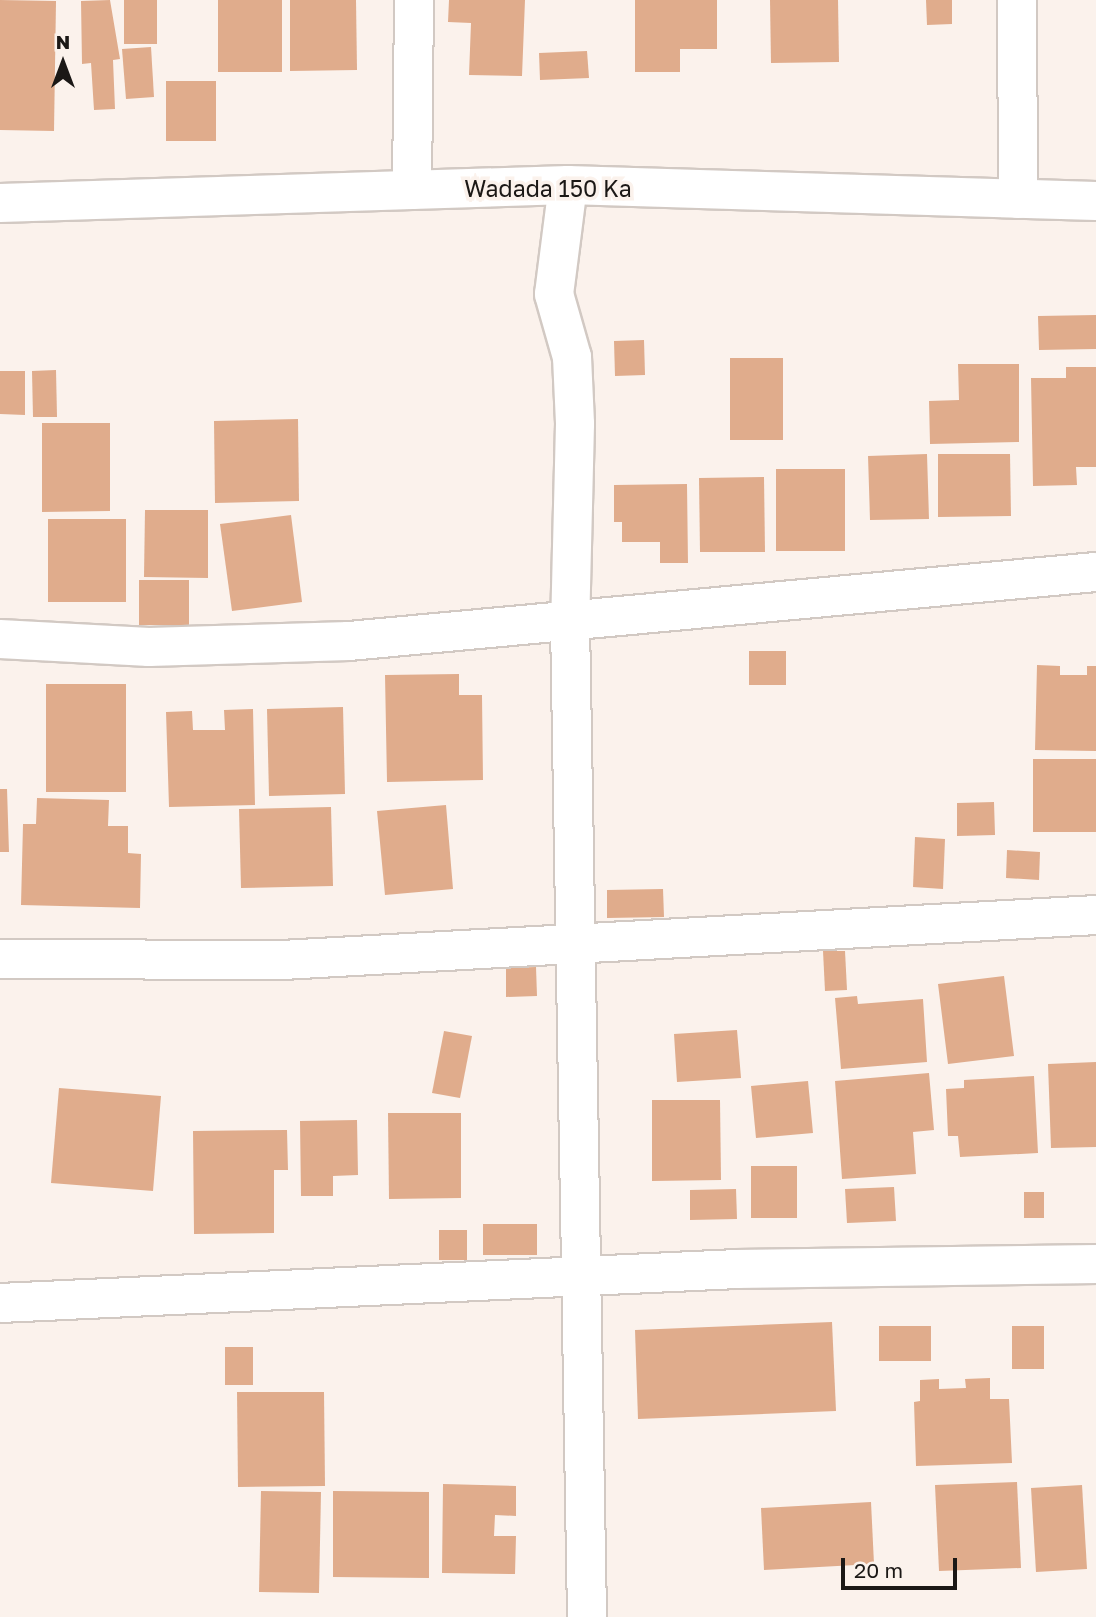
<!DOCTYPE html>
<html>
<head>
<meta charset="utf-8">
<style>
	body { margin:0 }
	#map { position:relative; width:1096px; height:1617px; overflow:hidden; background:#fbf2ec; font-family:"Golos Text",sans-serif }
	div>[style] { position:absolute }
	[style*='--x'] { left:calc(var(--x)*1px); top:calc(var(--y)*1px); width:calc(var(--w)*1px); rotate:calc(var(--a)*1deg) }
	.building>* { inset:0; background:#e0ac8c }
	.roads { filter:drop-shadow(2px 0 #d2c9c3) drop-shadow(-2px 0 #d2c9c3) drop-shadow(0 2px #d2c9c3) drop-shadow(0 -2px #d2c9c3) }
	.street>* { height:38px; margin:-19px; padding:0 19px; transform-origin:19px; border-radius:19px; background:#fff }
	.secondary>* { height:38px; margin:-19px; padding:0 19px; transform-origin:19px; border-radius:19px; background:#fff }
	span { translate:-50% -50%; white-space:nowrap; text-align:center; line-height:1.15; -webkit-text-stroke:7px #fbf2ec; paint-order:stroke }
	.street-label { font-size:23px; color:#1b1816 }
	.north { position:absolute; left:28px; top:28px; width:70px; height:70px; -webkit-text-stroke:5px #fbf2ec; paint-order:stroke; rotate:0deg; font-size:19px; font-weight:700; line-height:28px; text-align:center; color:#1b1816 }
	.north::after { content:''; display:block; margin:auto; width:24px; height:32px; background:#1b1816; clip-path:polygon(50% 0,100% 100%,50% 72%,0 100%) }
	.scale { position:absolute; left:841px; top:1558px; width:116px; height:32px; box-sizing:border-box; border:4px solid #1b1816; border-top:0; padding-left:9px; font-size:21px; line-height:24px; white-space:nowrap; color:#1b1816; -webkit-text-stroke:5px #fbf2ec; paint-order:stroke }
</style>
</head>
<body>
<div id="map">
	<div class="building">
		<div style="clip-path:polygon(0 0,56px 1px,54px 131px,0 130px)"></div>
		<div style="clip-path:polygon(110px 0,120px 59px,113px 60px,115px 109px,94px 110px,91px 63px,82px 64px,81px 1px)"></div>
		<div style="clip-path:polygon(124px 0,157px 0,157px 44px,124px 44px)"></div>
		<div style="clip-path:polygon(218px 0,282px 0,282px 72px,218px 72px)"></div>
		<div style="clip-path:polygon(290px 0,356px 0,357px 70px,290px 71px)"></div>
		<div style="clip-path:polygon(449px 0,525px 0,522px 76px,469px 75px,471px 23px,448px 22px)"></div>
		<div style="clip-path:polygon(635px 0,717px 0,717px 49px,680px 49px,680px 72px,635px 72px)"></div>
		<div style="clip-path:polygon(770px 0,838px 0,839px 62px,771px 63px)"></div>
		<div style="clip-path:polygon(926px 0,952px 0,952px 24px,927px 25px)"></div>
		<div style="clip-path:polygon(151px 47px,154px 97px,126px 99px,122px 49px)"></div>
		<div style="clip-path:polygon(587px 51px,589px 78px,540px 80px,539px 53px)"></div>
		<div style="clip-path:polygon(166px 81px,216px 81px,216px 141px,166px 141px)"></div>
		<div style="clip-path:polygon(1096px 315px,1096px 349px,1039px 350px,1038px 316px)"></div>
		<div style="clip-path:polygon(644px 340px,645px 375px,615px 376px,614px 341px)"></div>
		<div style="clip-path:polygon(730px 358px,783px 358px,783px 440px,730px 440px)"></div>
		<div style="clip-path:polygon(958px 364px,1019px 364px,1019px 442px,930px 444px,929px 401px,959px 400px)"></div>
		<div style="clip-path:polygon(1066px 367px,1096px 367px,1096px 467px,1076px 467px,1077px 485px,1033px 486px,1031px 378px,1066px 378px)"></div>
		<div style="clip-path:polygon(56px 370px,57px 417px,33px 417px,32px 371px)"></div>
		<div style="clip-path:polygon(0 371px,25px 371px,25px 415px,0 414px)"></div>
		<div style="clip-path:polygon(298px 419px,299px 501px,215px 503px,214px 421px)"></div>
		<div style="clip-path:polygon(42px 423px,110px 423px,110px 511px,42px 512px)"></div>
		<div style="clip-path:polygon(927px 454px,929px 519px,870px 520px,868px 456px)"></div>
		<div style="clip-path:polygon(938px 454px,1010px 454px,1011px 516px,938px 517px)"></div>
		<div style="clip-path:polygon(776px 469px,845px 469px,845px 551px,776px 551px)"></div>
		<div style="clip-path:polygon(764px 477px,765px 552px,700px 552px,699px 478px)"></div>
		<div style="clip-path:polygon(687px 484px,688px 563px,660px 563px,660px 542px,622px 542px,622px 522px,614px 522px,614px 485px)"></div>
		<div style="clip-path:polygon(145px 510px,208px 510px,208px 578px,144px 577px)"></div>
		<div style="clip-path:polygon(291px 515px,302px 602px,232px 611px,220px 524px)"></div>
		<div style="clip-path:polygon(48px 519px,126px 519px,126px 602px,48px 602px)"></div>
		<div style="clip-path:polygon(139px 580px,189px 580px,189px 625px,139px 625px)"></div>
		<div style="clip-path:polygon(749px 651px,786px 651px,786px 685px,749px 685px)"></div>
		<div style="clip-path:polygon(1037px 665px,1060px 666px,1060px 675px,1087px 675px,1087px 666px,1096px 666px,1096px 751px,1035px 750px)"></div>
		<div style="clip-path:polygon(459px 674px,459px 695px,482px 695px,483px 780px,387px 782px,385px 675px)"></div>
		<div style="clip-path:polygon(46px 684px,126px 684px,126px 792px,46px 792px)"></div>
		<div style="clip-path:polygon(343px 707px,345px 794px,269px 796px,267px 709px)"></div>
		<div style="clip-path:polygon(253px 709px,255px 805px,169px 807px,166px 712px,192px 711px,193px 730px,225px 730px,224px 710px)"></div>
		<div style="clip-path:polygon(1033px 759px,1096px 759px,1096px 832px,1033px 832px)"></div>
		<div style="clip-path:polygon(0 789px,7px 789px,9px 852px,0 852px)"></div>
		<div style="clip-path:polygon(37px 798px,109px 800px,108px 826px,128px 826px,128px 853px,141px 854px,140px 908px,21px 905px,23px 824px,36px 824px)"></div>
		<div style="clip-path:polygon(994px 802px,995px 835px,957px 836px,957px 803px)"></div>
		<div style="clip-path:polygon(446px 805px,453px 889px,385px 895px,377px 811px)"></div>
		<div style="clip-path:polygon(331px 807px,333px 886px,241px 888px,239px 809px)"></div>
		<div style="clip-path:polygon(915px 837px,945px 839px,943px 889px,913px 887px)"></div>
		<div style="clip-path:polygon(1007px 850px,1040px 852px,1039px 880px,1006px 878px)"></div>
		<div style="clip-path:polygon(663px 889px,664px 917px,607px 918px,607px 890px)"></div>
		<div style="clip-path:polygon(823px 951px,845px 951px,847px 990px,825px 991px)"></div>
		<div style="clip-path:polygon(536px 967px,537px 996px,506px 997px,506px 968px)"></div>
		<div style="clip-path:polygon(1004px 976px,1014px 1056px,948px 1064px,938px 984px)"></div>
		<div style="clip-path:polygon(857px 996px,858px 1004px,923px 999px,927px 1062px,841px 1069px,835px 998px)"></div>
		<div style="clip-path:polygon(737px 1030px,741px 1078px,677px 1082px,674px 1034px)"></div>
		<div style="clip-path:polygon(444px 1031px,472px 1036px,460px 1098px,432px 1093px)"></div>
		<div style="clip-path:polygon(1096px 1062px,1096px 1147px,1051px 1148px,1048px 1064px)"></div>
		<div style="clip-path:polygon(929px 1073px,934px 1130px,913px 1132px,916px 1174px,842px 1179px,835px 1081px)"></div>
		<div style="clip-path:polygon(1034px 1076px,1038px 1153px,960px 1157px,958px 1136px,948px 1136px,946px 1089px,964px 1088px,964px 1080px)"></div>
		<div style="clip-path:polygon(808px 1081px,813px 1133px,756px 1138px,751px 1086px)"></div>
		<div style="clip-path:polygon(59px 1088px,161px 1096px,153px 1191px,51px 1183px)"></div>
		<div style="clip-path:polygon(652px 1100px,720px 1100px,721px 1180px,652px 1181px)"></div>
		<div style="clip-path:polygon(388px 1113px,461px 1113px,461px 1198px,389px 1199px)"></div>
		<div style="clip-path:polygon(357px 1120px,358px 1175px,333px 1176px,333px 1196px,301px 1196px,300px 1121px)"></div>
		<div style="clip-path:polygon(287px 1130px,288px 1170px,274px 1170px,274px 1233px,194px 1234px,193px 1131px)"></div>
		<div style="clip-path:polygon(751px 1166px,797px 1166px,797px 1218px,751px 1218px)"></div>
		<div style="clip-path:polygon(894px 1187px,896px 1221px,847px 1223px,845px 1189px)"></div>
		<div style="clip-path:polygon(736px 1189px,737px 1219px,690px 1220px,690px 1190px)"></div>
		<div style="clip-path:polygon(1024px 1192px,1044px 1192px,1044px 1218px,1024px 1218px)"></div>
		<div style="clip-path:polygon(483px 1224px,537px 1224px,537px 1255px,483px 1255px)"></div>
		<div style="clip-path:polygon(439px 1230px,467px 1230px,467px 1260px,439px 1260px)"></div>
		<div style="clip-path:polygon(832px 1322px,836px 1411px,638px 1419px,635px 1330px)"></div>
		<div style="clip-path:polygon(879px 1326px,931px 1326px,931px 1361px,879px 1361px)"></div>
		<div style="clip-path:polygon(1012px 1326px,1044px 1326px,1044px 1369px,1012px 1369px)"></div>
		<div style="clip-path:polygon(225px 1347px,253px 1347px,253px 1385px,225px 1385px)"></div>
		<div style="clip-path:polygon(990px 1378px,990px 1399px,1009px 1399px,1012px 1463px,916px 1466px,914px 1402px,920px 1401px,920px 1380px,939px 1379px,939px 1389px,966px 1388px,965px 1379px)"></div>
		<div style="clip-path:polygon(237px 1392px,324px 1392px,325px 1486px,238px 1487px)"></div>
		<div style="clip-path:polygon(1017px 1482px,1021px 1568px,939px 1571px,935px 1485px)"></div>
		<div style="clip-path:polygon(443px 1484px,516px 1486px,516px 1516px,495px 1515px,494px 1536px,516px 1536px,515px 1574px,442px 1573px)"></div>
		<div style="clip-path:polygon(1082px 1485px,1087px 1569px,1036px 1572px,1031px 1488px)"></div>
		<div style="clip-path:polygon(261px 1491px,321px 1492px,319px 1593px,259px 1592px)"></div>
		<div style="clip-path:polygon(333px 1491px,429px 1492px,429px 1578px,333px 1577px)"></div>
		<div style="clip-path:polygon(871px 1502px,874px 1564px,764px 1570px,761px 1508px)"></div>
	</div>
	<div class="roads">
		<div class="street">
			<div style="--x:1017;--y:0;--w:199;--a:89.7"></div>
			<div style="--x:568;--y:185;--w:110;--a:97.3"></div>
			<div style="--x:554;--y:294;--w:66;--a:74.1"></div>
			<div style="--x:572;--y:357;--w:67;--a:87.4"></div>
			<div style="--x:575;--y:424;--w:198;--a:91.4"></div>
			<div style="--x:570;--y:622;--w:995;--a:89.02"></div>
			<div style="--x:412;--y:190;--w:190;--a:-89.4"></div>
			<div style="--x:0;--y:639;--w:149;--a:3.1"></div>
			<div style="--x:149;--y:647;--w:200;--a:-1.7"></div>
			<div style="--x:349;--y:641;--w:750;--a:-5.28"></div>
			<div style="--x:0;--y:959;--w:282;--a:0.2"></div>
			<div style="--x:282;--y:960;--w:815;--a:-3.16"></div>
			<div style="--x:0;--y:1303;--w:738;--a:-2.64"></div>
			<div style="--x:737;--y:1269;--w:359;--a:-0.8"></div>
		</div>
		<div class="secondary">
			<div style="--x:0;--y:203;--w:568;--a:-1.82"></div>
			<div style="--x:568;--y:185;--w:528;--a:1.74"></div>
		</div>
	</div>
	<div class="street-label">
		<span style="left:548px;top:188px">Wadada 150 Ka</span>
	</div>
	<div class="north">N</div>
	<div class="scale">20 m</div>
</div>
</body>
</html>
